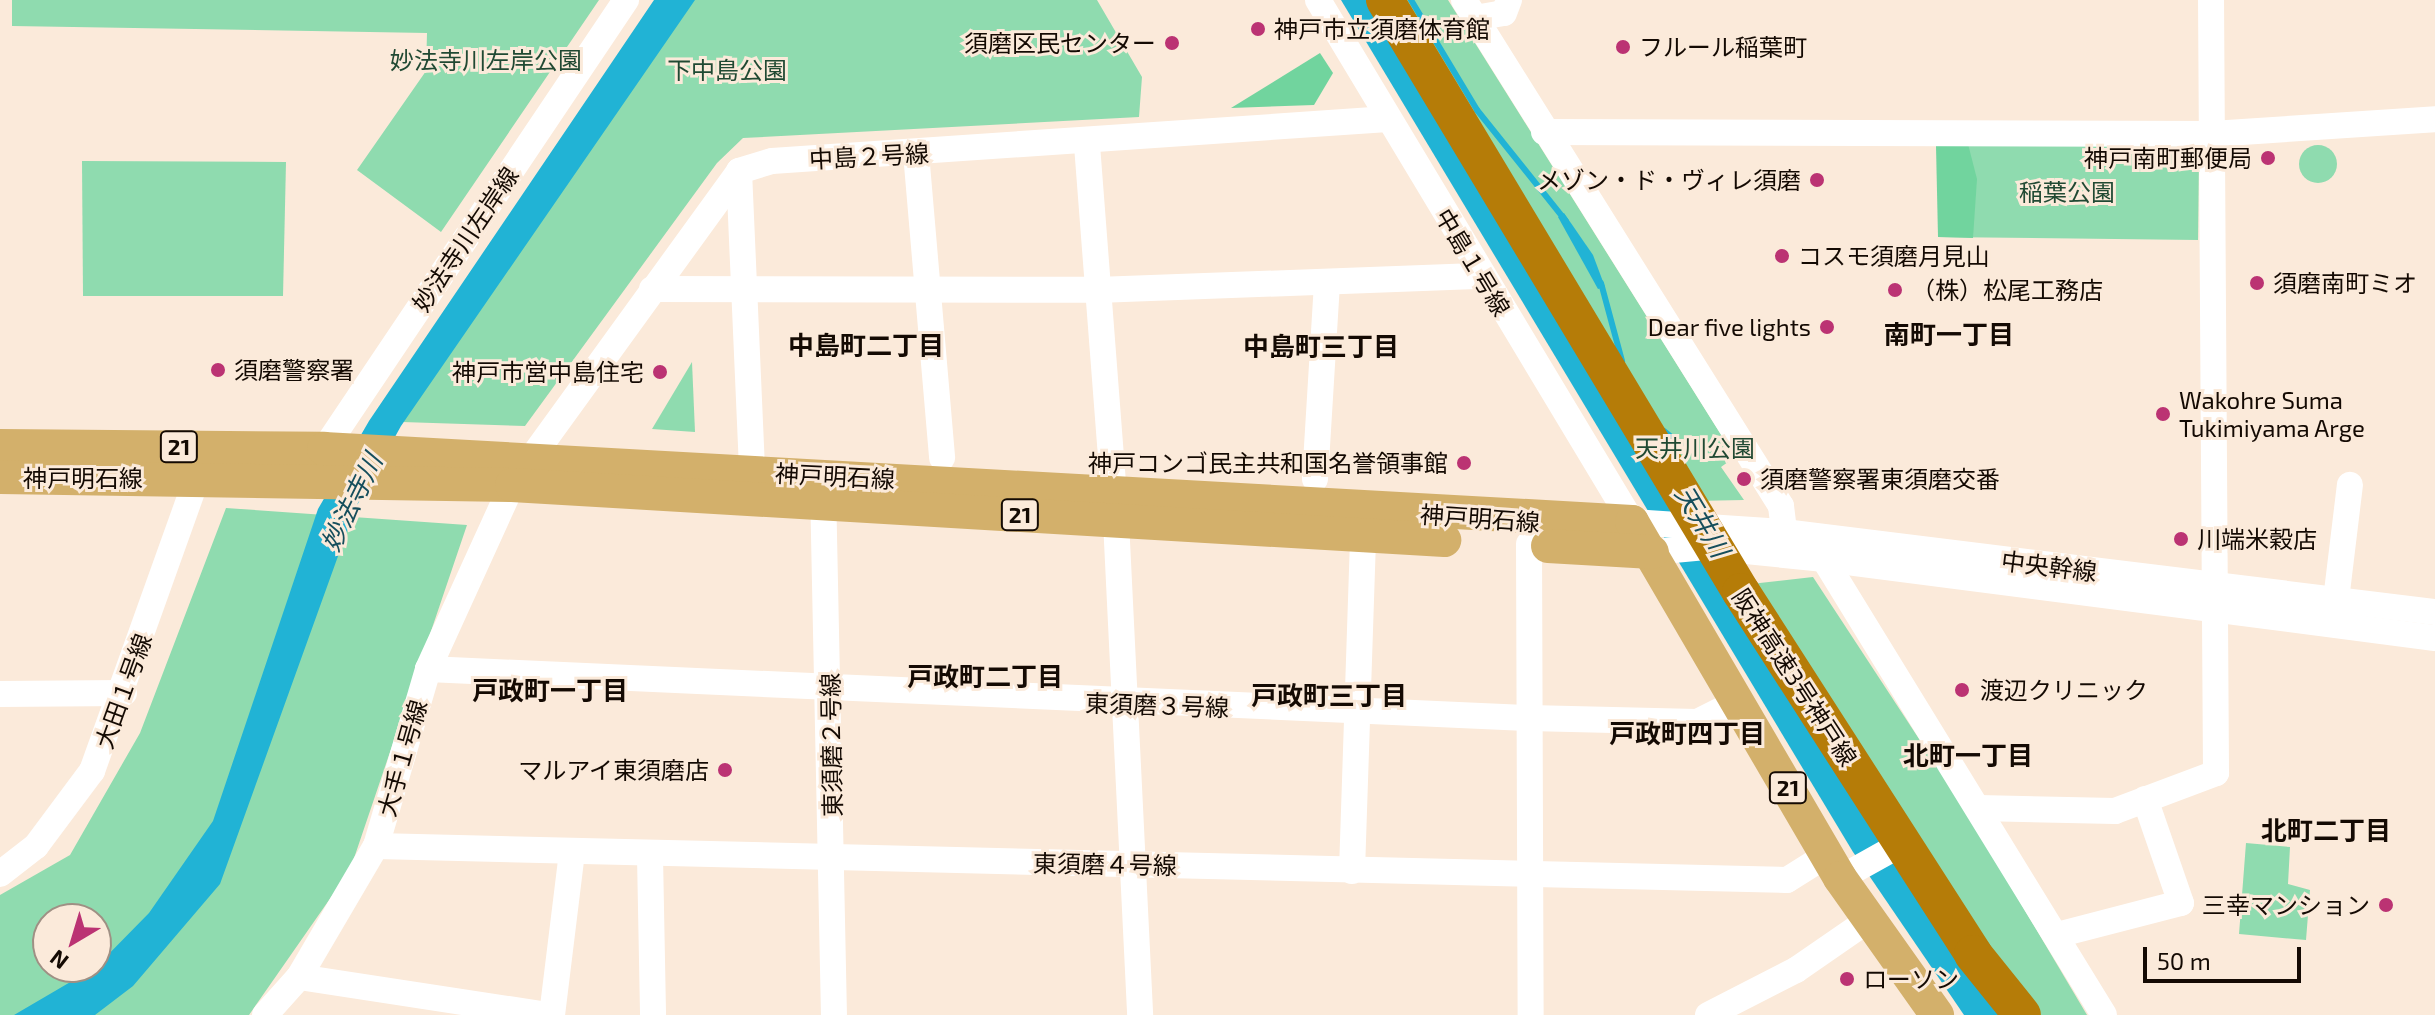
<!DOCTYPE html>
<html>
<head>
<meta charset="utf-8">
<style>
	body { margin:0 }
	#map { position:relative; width:2435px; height:1015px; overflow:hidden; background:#fbeada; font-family:"Exo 2","Noto Sans JP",sans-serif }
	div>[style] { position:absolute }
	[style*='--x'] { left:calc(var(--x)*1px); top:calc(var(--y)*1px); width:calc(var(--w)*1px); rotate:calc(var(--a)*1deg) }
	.green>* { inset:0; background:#8fdbaf }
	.round { border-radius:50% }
	.forest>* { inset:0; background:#71d49e }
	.water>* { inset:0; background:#21b3d5 }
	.stream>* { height:6px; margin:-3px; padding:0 3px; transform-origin:3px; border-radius:3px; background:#21b3d5 }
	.minor>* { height:26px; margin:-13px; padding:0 13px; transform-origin:13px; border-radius:13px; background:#fff }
	.major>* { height:34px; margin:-17px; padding:0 17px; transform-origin:17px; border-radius:17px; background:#d3b06b }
	.highway>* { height:38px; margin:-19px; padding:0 19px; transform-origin:19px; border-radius:19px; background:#b57c08 }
	.dots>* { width:22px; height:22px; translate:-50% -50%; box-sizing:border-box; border:4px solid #fbeada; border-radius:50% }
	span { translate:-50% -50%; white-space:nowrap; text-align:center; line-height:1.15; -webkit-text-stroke:6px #fbeada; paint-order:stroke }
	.shield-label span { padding:2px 6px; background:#fbeada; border:2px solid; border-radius:6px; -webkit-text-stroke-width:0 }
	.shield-label { font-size:22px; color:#140a03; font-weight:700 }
	.poi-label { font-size:24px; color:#140a03 }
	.left { translate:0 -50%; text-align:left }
	.right { translate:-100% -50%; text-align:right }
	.park-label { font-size:24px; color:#204933 }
	.street-label { font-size:24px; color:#140a03 }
	.neighbourhood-label { font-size:26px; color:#140a03; font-weight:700 }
	.water-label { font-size:26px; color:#164e5c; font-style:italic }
	.north { position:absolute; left:32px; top:903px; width:80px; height:80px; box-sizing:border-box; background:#fbeada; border:2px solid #9f9084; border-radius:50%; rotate:218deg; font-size:22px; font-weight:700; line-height:32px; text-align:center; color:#140a03 }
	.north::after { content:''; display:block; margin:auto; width:28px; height:36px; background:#bb3373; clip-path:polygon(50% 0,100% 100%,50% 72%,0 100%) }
	.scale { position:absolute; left:2143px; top:947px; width:158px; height:36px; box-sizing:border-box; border:4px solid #140a03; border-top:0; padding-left:10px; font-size:24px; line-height:28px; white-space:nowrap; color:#140a03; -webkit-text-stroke:6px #fbeada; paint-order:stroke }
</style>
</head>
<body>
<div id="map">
	<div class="green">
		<div style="clip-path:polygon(12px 0,599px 0,441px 232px,357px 170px,426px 71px,427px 33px,12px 26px)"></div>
		<div style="clip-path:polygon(690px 0,1097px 0,1142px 77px,1139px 117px,743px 138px,717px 163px,525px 426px,402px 422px)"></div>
		<div style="clip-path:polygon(1383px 0,1448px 0,1735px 457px,1721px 467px,1744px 500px,1693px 501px)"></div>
		<div style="clip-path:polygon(1968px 144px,2184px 145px,2199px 157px,2198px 240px,1938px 237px)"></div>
		<div class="round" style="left:2299px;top:145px;width:38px;height:38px"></div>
		<div style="clip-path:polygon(82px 161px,286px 162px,283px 296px,83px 296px)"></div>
		<div style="clip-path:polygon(692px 362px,695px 432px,652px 429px)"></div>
		<div style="clip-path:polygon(evenodd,226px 508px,467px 525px,350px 870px,249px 1015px,0 1015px,0 895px,70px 855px,140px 733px,226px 508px,48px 919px,96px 919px,96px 967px,48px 967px,48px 919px)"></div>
		<div style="clip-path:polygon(1813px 577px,1963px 806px,2087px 1015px,2007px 1015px,1733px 586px)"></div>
		<div style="clip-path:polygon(2246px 843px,2290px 847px,2288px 884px,2310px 890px,2306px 940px,2239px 934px)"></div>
	</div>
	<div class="forest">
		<div style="clip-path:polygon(1320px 53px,1333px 73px,1314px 105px,1231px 108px)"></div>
		<div style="clip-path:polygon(1968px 144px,1977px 179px,1973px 238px,1938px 237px,1936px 146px)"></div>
	</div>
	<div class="water">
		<div style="clip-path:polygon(654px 0,695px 0,401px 426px,355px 509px,220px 884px,133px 986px,95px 1015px,14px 1015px,96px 967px,149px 913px,213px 821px,318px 509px,369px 421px)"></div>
		<div style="clip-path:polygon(1341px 0,1382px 0,2009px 1015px,1964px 1015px,1853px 852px)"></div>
		<div style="clip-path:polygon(1564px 213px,1593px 255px,1605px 287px,1598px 289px,1558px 217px)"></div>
	</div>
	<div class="stream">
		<div style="--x:1411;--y:0;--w:128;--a:59"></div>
		<div style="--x:1477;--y:110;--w:142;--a:51.3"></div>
		<div style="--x:1601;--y:283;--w:81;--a:74.9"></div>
		<div style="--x:1664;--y:431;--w:28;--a:39"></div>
	</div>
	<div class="minor">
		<div style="--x:1318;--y:0;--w:609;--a:58.97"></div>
		<div style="--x:1632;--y:522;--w:152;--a:3.8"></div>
		<div style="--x:1784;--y:532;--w:656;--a:7.01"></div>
		<div style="--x:1464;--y:0;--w:597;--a:57.93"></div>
		<div style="--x:1781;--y:506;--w:26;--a:83"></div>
		<div style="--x:1475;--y:18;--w:29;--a:-10"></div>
		<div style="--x:1504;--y:13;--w:14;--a:-69"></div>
		<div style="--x:1544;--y:132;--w:668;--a:0.17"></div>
		<div style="--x:2212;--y:134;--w:224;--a:-3.8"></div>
		<div style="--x:1087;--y:145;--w:377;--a:85.6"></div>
		<div style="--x:1116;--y:521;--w:495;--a:87.2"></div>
		<div style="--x:916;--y:153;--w:306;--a:85.1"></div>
		<div style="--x:739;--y:171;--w:301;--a:87.5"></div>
		<div style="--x:652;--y:289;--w:445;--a:0.1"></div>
		<div style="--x:1097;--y:290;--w:386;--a:-2.1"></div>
		<div style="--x:315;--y:463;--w:558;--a:-56.11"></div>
		<div style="--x:1315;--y:479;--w:197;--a:-86.5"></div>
		<div style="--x:823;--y:487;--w:528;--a:88.81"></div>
		<div style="--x:1529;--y:544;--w:471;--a:89.8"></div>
		<div style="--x:1652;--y:552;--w:54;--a:-5.3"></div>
		<div style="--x:1706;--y:547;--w:119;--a:5.8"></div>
		<div style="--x:1824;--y:559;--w:616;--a:7.37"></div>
		<div style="--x:1824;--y:559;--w:535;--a:58.45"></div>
		<div style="--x:2336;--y:600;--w:116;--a:-83.1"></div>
		<div style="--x:428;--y:669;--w:1102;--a:2.55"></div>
		<div style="--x:1529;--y:718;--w:168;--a:1.4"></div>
		<div style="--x:1697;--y:722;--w:45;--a:-26.6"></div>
		<div style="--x:0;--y:694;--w:124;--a:-0.5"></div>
		<div style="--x:1978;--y:808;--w:137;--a:1.3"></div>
		<div style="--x:2115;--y:811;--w:108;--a:-20.6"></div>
		<div style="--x:2216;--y:773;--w:773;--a:-90.37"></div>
		<div style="--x:376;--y:846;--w:1411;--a:1.38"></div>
		<div style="--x:1787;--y:880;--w:47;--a:-32"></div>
		<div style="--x:650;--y:856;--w:159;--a:88.9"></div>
		<div style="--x:1352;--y:871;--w:336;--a:-88.1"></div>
		<div style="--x:1853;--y:871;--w:51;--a:-29.1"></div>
		<div style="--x:0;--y:874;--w:46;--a:-37.9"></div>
		<div style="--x:36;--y:846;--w:94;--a:-53.3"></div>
		<div style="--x:92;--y:771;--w:311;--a:-70.3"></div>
		<div style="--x:2057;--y:935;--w:128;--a:-14.5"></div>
		<div style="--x:2181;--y:903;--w:110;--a:-109.1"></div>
		<div style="--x:299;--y:977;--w:252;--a:8.7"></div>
		<div style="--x:265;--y:1015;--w:51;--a:-48.2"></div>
		<div style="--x:299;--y:977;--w:152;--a:-59.6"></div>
		<div style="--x:376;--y:846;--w:184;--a:-73.6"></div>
		<div style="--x:428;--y:669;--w:202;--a:-65.5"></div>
		<div style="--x:512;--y:485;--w:387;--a:-54.1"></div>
		<div style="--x:739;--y:171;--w:34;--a:-17"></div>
		<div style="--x:772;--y:161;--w:617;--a:-3.9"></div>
		<div style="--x:552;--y:1015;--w:163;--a:-83"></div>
		<div style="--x:1708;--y:1015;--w:99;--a:-27.1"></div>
		<div style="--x:1796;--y:970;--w:86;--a:-34.6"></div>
	</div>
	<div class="major">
		<div style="--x:0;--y:446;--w:324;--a:0.5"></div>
		<div style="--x:324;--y:449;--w:1310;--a:3.19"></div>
		<div style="--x:1632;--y:522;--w:412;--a:59.7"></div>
		<div style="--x:1840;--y:878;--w:168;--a:54.7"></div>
		<div style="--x:0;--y:477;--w:512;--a:0.9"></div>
		<div style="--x:512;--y:485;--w:934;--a:3.38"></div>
		<div style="--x:1548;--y:546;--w:104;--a:3.3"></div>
	</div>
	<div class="highway">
		<div style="--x:1385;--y:0;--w:691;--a:58.98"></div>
		<div style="--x:1741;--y:592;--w:430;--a:57.3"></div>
		<div style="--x:1973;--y:954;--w:78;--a:51.2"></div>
	</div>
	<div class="dots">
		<div style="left:1258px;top:29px;background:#bb3373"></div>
		<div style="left:1172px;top:43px;background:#bb3373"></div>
		<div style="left:1623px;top:47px;background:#bb3373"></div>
		<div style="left:2268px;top:158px;background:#bb3373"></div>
		<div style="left:1817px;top:180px;background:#bb3373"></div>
		<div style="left:1782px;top:256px;background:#bb3373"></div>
		<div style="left:2257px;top:283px;background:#bb3373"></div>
		<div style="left:1895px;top:290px;background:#bb3373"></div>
		<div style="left:1827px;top:327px;background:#bb3373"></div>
		<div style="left:218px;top:370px;background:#bb3373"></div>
		<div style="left:660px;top:372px;background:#bb3373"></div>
		<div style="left:2163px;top:414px;background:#bb3373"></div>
		<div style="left:1464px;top:463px;background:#bb3373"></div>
		<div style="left:1744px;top:479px;background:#bb3373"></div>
		<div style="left:2181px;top:539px;background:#bb3373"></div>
		<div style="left:1962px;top:690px;background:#bb3373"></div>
		<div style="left:725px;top:770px;background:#bb3373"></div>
		<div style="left:2386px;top:905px;background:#bb3373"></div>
		<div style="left:1847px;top:979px;background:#bb3373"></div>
	</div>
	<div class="shield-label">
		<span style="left:179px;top:447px">21</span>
		<span style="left:1020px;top:515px">21</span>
		<span style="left:1788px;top:788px">21</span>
	</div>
	<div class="poi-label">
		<span class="left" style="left:1274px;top:29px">神戸市立須磨体育館</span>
		<span class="right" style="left:1156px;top:43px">須磨区民センター</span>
		<span class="left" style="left:1639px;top:47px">フルール稲葉町</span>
		<span class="right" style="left:2252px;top:158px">神戸南町郵便局</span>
		<span class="right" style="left:1801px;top:180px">メゾン・ド・ヴィレ須磨</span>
		<span class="left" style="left:1798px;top:256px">コスモ須磨月見山</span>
		<span class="left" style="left:2273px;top:283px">須磨南町ミオ</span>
		<span class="left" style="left:1911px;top:290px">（株）松尾工務店</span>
		<span class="right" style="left:1811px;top:327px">Dear five lights</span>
		<span class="left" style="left:234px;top:370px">須磨警察署</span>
		<span class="right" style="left:644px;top:372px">神戸市営中島住宅</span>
		<span class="left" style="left:2179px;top:414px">Wakohre Suma<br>Tukimiyama Arge</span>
		<span class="right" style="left:1448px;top:463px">神戸コンゴ民主共和国名誉領事館</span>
		<span class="left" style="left:1760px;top:479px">須磨警察署東須磨交番</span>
		<span class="left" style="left:2197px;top:539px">川端米穀店</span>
		<span class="left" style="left:1980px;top:690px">渡辺クリニック</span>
		<span class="right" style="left:709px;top:770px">マルアイ東須磨店</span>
		<span class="right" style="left:2370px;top:905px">三幸マンション</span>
		<span class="left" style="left:1863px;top:979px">ローソン</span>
	</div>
	<div class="park-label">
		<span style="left:486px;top:60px">妙法寺川左岸公園</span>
		<span style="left:727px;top:70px">下中島公園</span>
		<span style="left:2067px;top:192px">稲葉公園</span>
		<span style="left:1695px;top:448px">天井川公園</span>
	</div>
	<div class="street-label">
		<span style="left:869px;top:156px;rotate:-3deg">中島２号線</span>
		<span style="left:465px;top:239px;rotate:-56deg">妙法寺川左岸線</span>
		<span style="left:1473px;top:262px;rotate:59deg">中島１号線</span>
		<span style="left:835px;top:476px;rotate:3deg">神戸明石線</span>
		<span style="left:83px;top:478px">神戸明石線</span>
		<span style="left:1480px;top:518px;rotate:4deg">神戸明石線</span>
		<span style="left:2049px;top:566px;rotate:7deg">中央幹線</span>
		<span style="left:1795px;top:677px;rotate:57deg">阪神高速3号神戸線</span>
		<span style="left:123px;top:691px;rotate:-70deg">大田１号線</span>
		<span style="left:1157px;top:705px;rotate:2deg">東須磨３号線</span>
		<span style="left:831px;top:745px;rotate:-91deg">東須磨２号線</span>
		<span style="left:402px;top:758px;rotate:-74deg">大手１号線</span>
		<span style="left:1105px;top:864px;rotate:1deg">東須磨４号線</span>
	</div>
	<div class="neighbourhood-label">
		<span style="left:1949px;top:334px">南町一丁目</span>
		<span style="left:866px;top:345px">中島町二丁目</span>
		<span style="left:1321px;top:346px">中島町三丁目</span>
		<span style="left:985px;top:676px">戸政町二丁目</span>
		<span style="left:550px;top:690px">戸政町一丁目</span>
		<span style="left:1329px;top:695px">戸政町三丁目</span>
		<span style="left:1687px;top:733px">戸政町四丁目</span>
		<span style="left:1968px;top:755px">北町一丁目</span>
		<span style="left:2326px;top:830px">北町二丁目</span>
	</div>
	<div class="water-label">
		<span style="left:351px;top:502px;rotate:-64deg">妙法寺川</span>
		<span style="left:1703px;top:521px;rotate:59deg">天井川</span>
	</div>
	<div class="north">N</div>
	<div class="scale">50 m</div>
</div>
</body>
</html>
